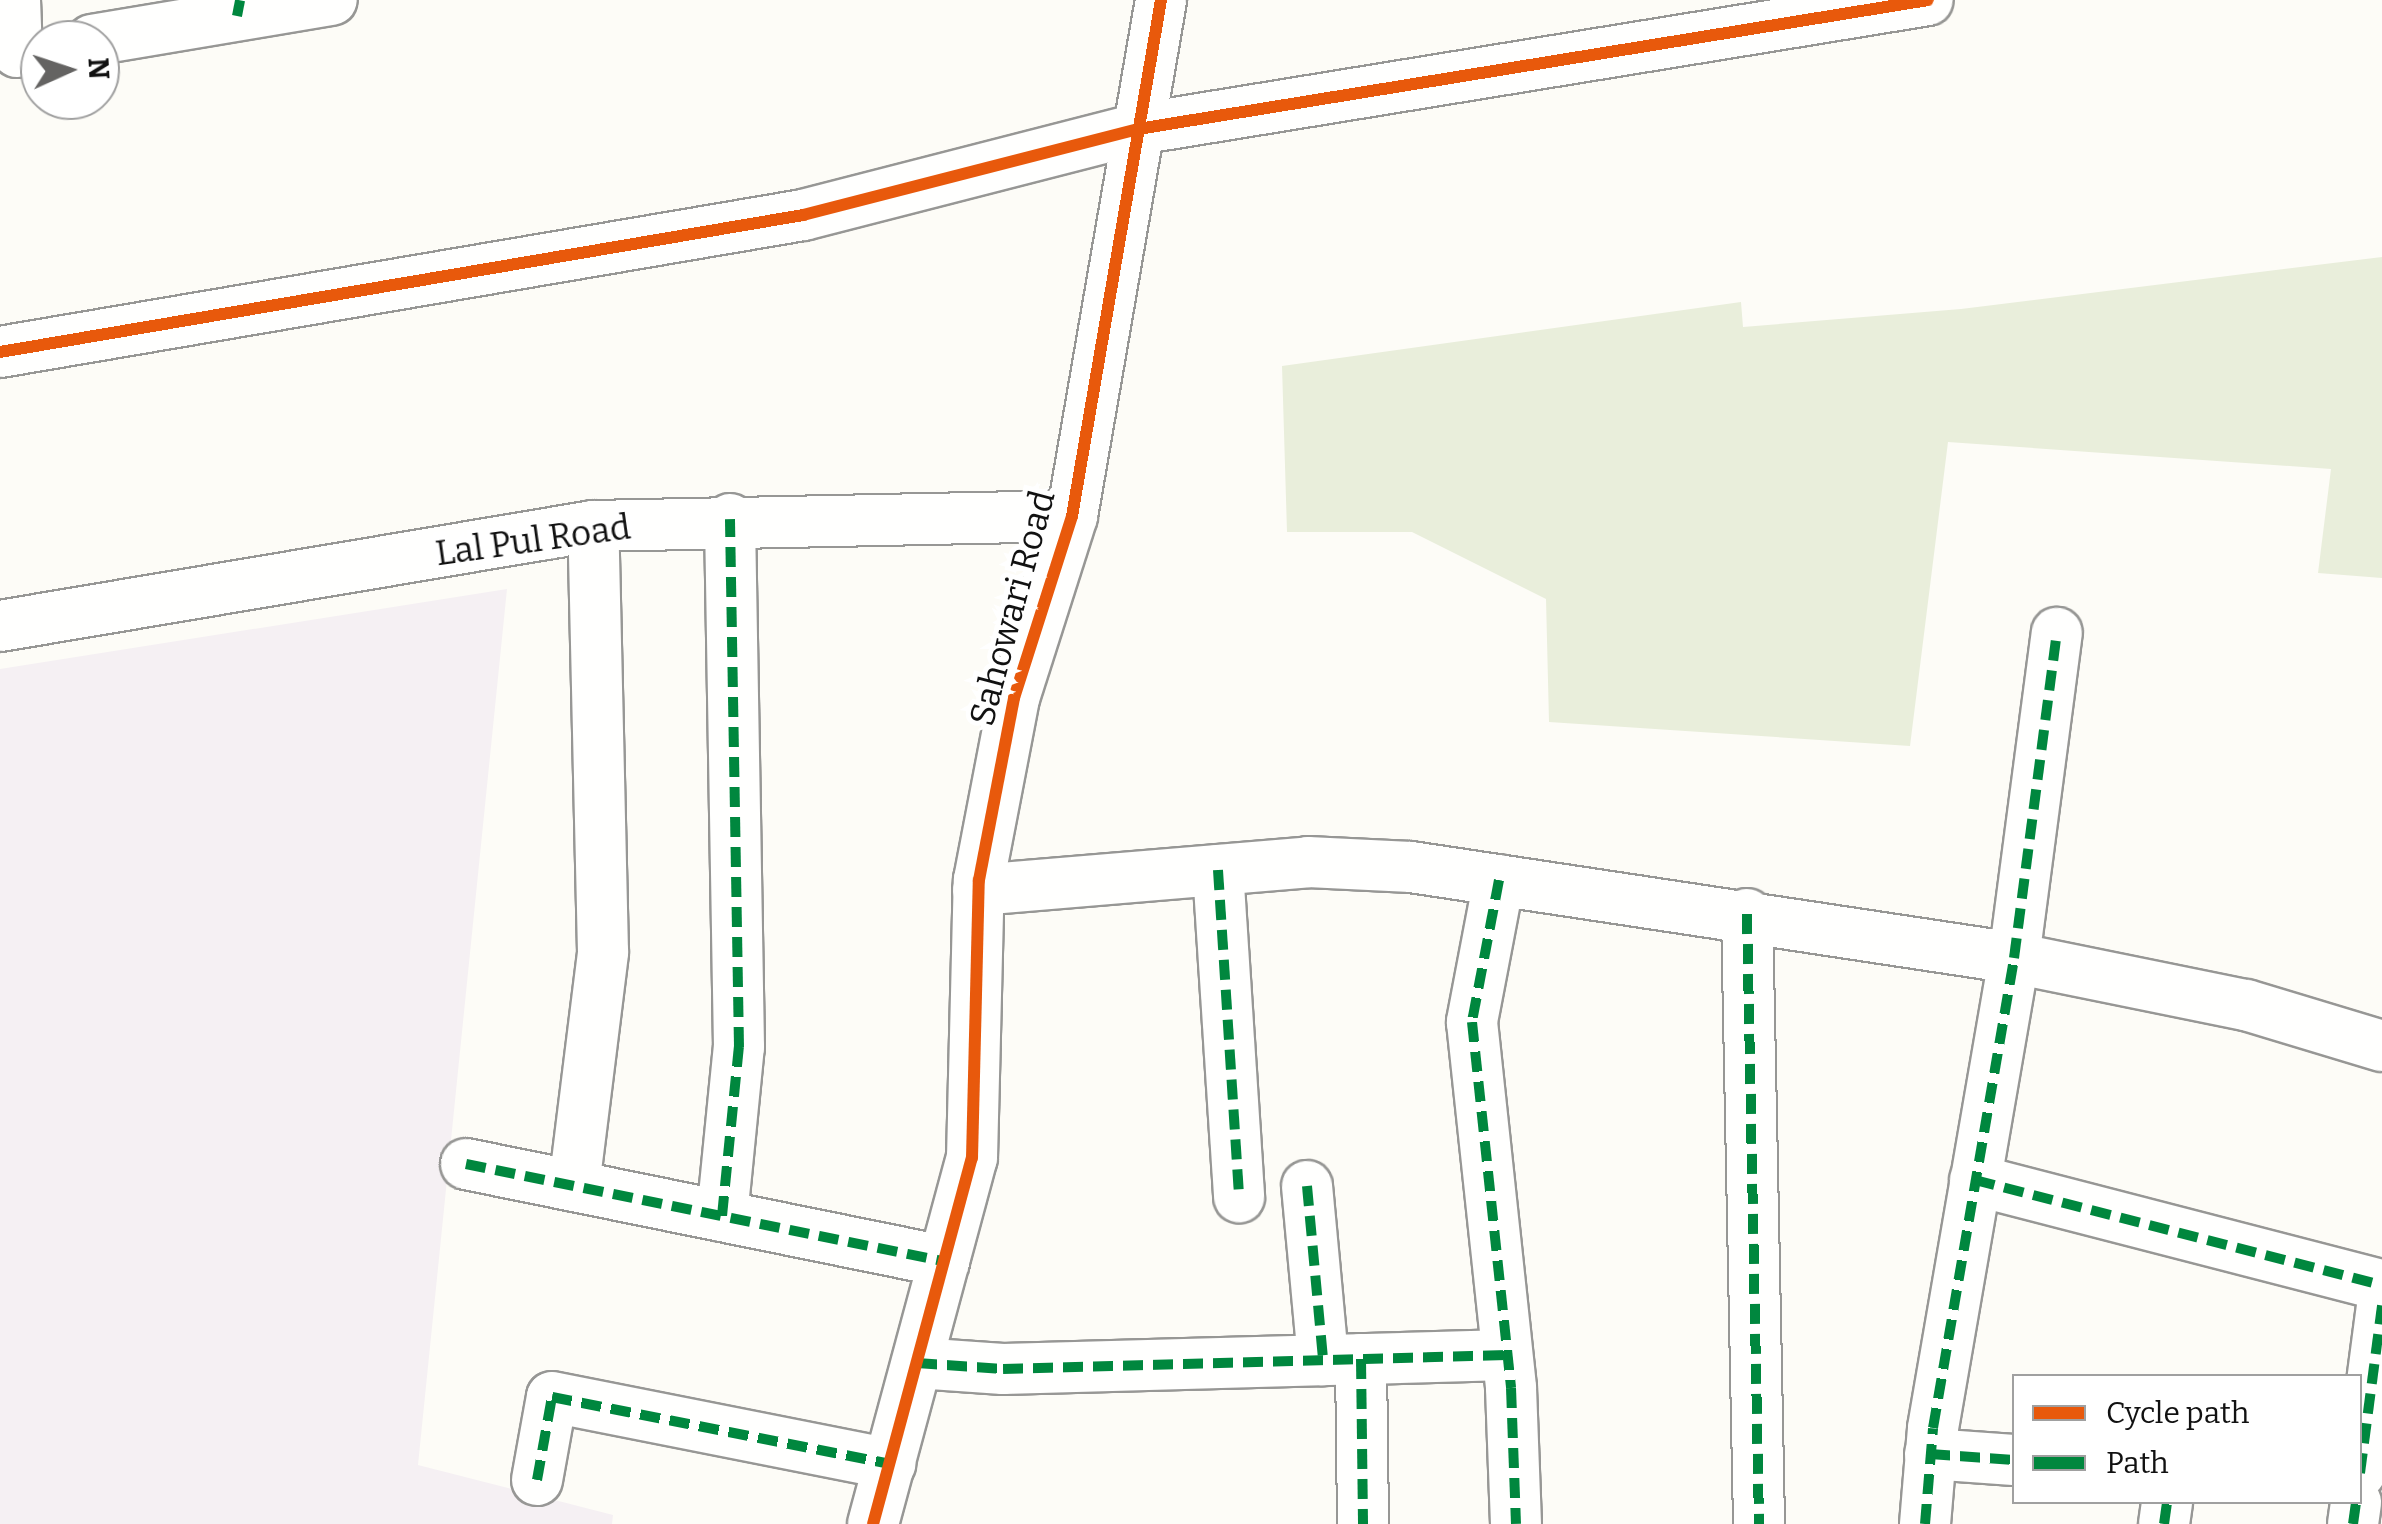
<!DOCTYPE html>
<html>
<head>
<meta charset="utf-8">
<style>
	body { margin:0 }
	#map { position:relative; width:2382px; height:1524px; overflow:hidden; background:#fdfcf7; font-family:Bitter,serif }
	div>[style] { position:absolute }
	[style*='--x'] { left:calc(var(--x)*1px); top:calc(var(--y)*1px); width:calc(var(--w)*1px); rotate:calc(var(--a)*1deg) }
	.industrial>* { inset:0; background:#f5f0f3 }
	.cemetery>* { inset:0; background:#e9eedb }
	.roads { filter:drop-shadow(2px 0 #979795) drop-shadow(-2px 0 #979795) drop-shadow(0 2px #979795) drop-shadow(0 -2px #979795) }
	.minor>* { height:50px; margin:-25px; padding:0 25px; transform-origin:25px; border-radius:25px; background:#fffffe }
	.quiet>* { height:10px; margin-top:-5px; transform-origin:0; background:repeating-linear-gradient(90deg,#00873e 0 20px,transparent 0 30px) }
	.cycleway>* { height:12px; margin:-6px; padding:0 6px; transform-origin:6px; border-radius:6px; background:#e8590c }
	span { translate:-50% -50%; white-space:nowrap; text-align:center; line-height:1.15; -webkit-text-stroke:10px #fff; paint-order:stroke }
	.street-label { font-size:35px; color:#111 }
	.legend { position:absolute; left:2012px; top:1374px; width:350px; height:130px; box-sizing:border-box; background:#fff; border:2px solid #a0a0a0; margin:0; padding:12px 18px; list-style:none; font-size:30px; color:#111 }
	.legend li { display:flex; align-items:center; gap:20px; height:50px }
	.legend b { width:50px; border:2px solid #a0a0a0 }
	.north { position:absolute; left:20px; top:20px; width:100px; height:100px; box-sizing:border-box; background:#fff; border:2px solid #a0a0a0; border-radius:50%; rotate:87deg; font-size:28px; font-weight:700; line-height:40px; text-align:center; color:#111 }
	.north::after { content:''; display:block; margin:auto; width:35px; height:45px; background:#646362; clip-path:polygon(50% 0,100% 100%,50% 72%,0 100%) }
</style>
</head>
<body>
<div id="map">
	<div class="industrial">
		<div style="clip-path:polygon(507px 589px,418px 1465px,613px 1515px,612px 1524px,0 1524px,0 669px)"></div>
	</div>
	<div class="cemetery">
		<div style="clip-path:polygon(2382px 257px,2382px 578px,2318px 573px,2331px 469px,1948px 442px,1910px 746px,1549px 722px,1546px 599px,1412px 532px,1287px 532px,1282px 366px,1741px 302px,1743px 327px,1961px 309px)"></div>
	</div>
	<div class="roads">
		<div class="minor">
			<div style="--x:15;--y:0;--w:52;--a:87.8"></div>
			<div style="--x:92;--y:40;--w:243;--a:-9.5"></div>
			<div style="--x:0;--y:352;--w:815;--a:-9.68"></div>
			<div style="--x:803;--y:215;--w:346;--a:-14.4"></div>
			<div style="--x:1138;--y:129;--w:800;--a:-9.27"></div>
			<div style="--x:0;--y:626;--w:601;--a:-9.57"></div>
			<div style="--x:593;--y:526;--w:479;--a:-1.2"></div>
			<div style="--x:1218;--y:870;--w:328;--a:86.3"></div>
			<div style="--x:1499;--y:880;--w:145;--a:100.8"></div>
			<div style="--x:1472;--y:1022;--w:368;--a:83.9"></div>
			<div style="--x:1511;--y:1388;--w:136;--a:87.9"></div>
			<div style="--x:978;--y:890;--w:331;--a:-4.8"></div>
			<div style="--x:1308;--y:862;--w:103;--a:2.8"></div>
			<div style="--x:1411;--y:867;--w:610;--a:8.58"></div>
			<div style="--x:2014;--y:958;--w:237;--a:11.5"></div>
			<div style="--x:2246;--y:1005;--w:142;--a:16.8"></div>
			<div style="--x:1747;--y:914;--w:610;--a:88.87"></div>
			<div style="--x:466;--y:1164;--w:488;--a:11.5"></div>
			<div style="--x:1975;--y:1180;--w:420;--a:14.5"></div>
			<div style="--x:574;--y:1186;--w:236;--a:-82.9"></div>
			<div style="--x:603;--y:952;--w:426;--a:-91.3"></div>
			<div style="--x:1307;--y:1186;--w:175;--a:84.7"></div>
			<div style="--x:722;--y:1216;--w:170;--a:-84.3"></div>
			<div style="--x:739;--y:1047;--w:528;--a:-90.98"></div>
			<div style="--x:1361;--y:1359;--w:165;--a:89.3"></div>
			<div style="--x:917;--y:1363;--w:86;--a:4"></div>
			<div style="--x:1003;--y:1369;--w:504;--a:-1.59"></div>
			<div style="--x:1930;--y:1454;--w:84;--a:4.1"></div>
			<div style="--x:2360;--y:1473;--w:169;--a:-82.5"></div>
			<div style="--x:537;--y:1480;--w:84;--a:-79.8"></div>
			<div style="--x:552;--y:1397;--w:345;--a:11.2"></div>
			<div style="--x:873;--y:1524;--w:379;--a:-74.9"></div>
			<div style="--x:972;--y:1158;--w:278;--a:-88.6"></div>
			<div style="--x:979;--y:880;--w:185;--a:-79.1"></div>
			<div style="--x:1014;--y:698;--w:191;--a:-72.3"></div>
			<div style="--x:1072;--y:516;--w:524;--a:-80.21"></div>
			<div style="--x:1925;--y:1524;--w:96;--a:-85.2"></div>
			<div style="--x:1933;--y:1428;--w:477;--a:-80.2"></div>
			<div style="--x:2014;--y:958;--w:328;--a:-82.5"></div>
			<div style="--x:2164;--y:1524;--w:22;--a:-82"></div>
			<div style="--x:2353;--y:1524;--w:22;--a:-82"></div>
		</div>
	</div>
	<div class="quiet">
		<div style="--x:237;--y:16;--w:16;--a:-79"></div>
		<div style="--x:1218;--y:870;--w:328;--a:86.3"></div>
		<div style="--x:1499;--y:880;--w:145;--a:100.8"></div>
		<div style="--x:1472;--y:1022;--w:368;--a:83.9"></div>
		<div style="--x:1511;--y:1388;--w:136;--a:87.9"></div>
		<div style="--x:1747;--y:914;--w:610;--a:88.87"></div>
		<div style="--x:466;--y:1164;--w:488;--a:11.5"></div>
		<div style="--x:1975;--y:1180;--w:420;--a:14.5"></div>
		<div style="--x:1307;--y:1186;--w:175;--a:84.7"></div>
		<div style="--x:722;--y:1216;--w:170;--a:-84.3"></div>
		<div style="--x:739;--y:1047;--w:528;--a:-90.98"></div>
		<div style="--x:1361;--y:1359;--w:165;--a:89.3"></div>
		<div style="--x:917;--y:1363;--w:86;--a:4"></div>
		<div style="--x:1003;--y:1369;--w:504;--a:-1.59"></div>
		<div style="--x:1930;--y:1454;--w:84;--a:4.1"></div>
		<div style="--x:2360;--y:1473;--w:169;--a:-82.5"></div>
		<div style="--x:537;--y:1480;--w:84;--a:-79.8"></div>
		<div style="--x:552;--y:1397;--w:345;--a:11.2"></div>
		<div style="--x:1925;--y:1524;--w:96;--a:-85.2"></div>
		<div style="--x:1933;--y:1428;--w:477;--a:-80.2"></div>
		<div style="--x:2014;--y:958;--w:328;--a:-82.5"></div>
		<div style="--x:2164;--y:1524;--w:22;--a:-82"></div>
		<div style="--x:2353;--y:1524;--w:22;--a:-82"></div>
	</div>
	<div class="cycleway">
		<div style="--x:0;--y:352;--w:815;--a:-9.68"></div>
		<div style="--x:803;--y:215;--w:346;--a:-14.4"></div>
		<div style="--x:1138;--y:129;--w:800;--a:-9.27"></div>
		<div style="--x:873;--y:1524;--w:379;--a:-74.9"></div>
		<div style="--x:972;--y:1158;--w:278;--a:-88.6"></div>
		<div style="--x:979;--y:880;--w:185;--a:-79.1"></div>
		<div style="--x:1014;--y:698;--w:191;--a:-72.3"></div>
		<div style="--x:1072;--y:516;--w:524;--a:-80.21"></div>
	</div>
	<div class="street-label">
		<span style="left:533px;top:540px;rotate:-8deg">Lal Pul Road</span>
		<span style="left:1012px;top:608px;rotate:-75deg">Sahowari Road</span>
	</div>
	<ul class="legend">
	<li><b style="height:12px;background:#e8590c"></b>Cycle path</li>
	<li><b style="height:12px;background:#00873e"></b>Path</li>
	</ul>
	<div class="north">N</div>
</div>
</body>
</html>
